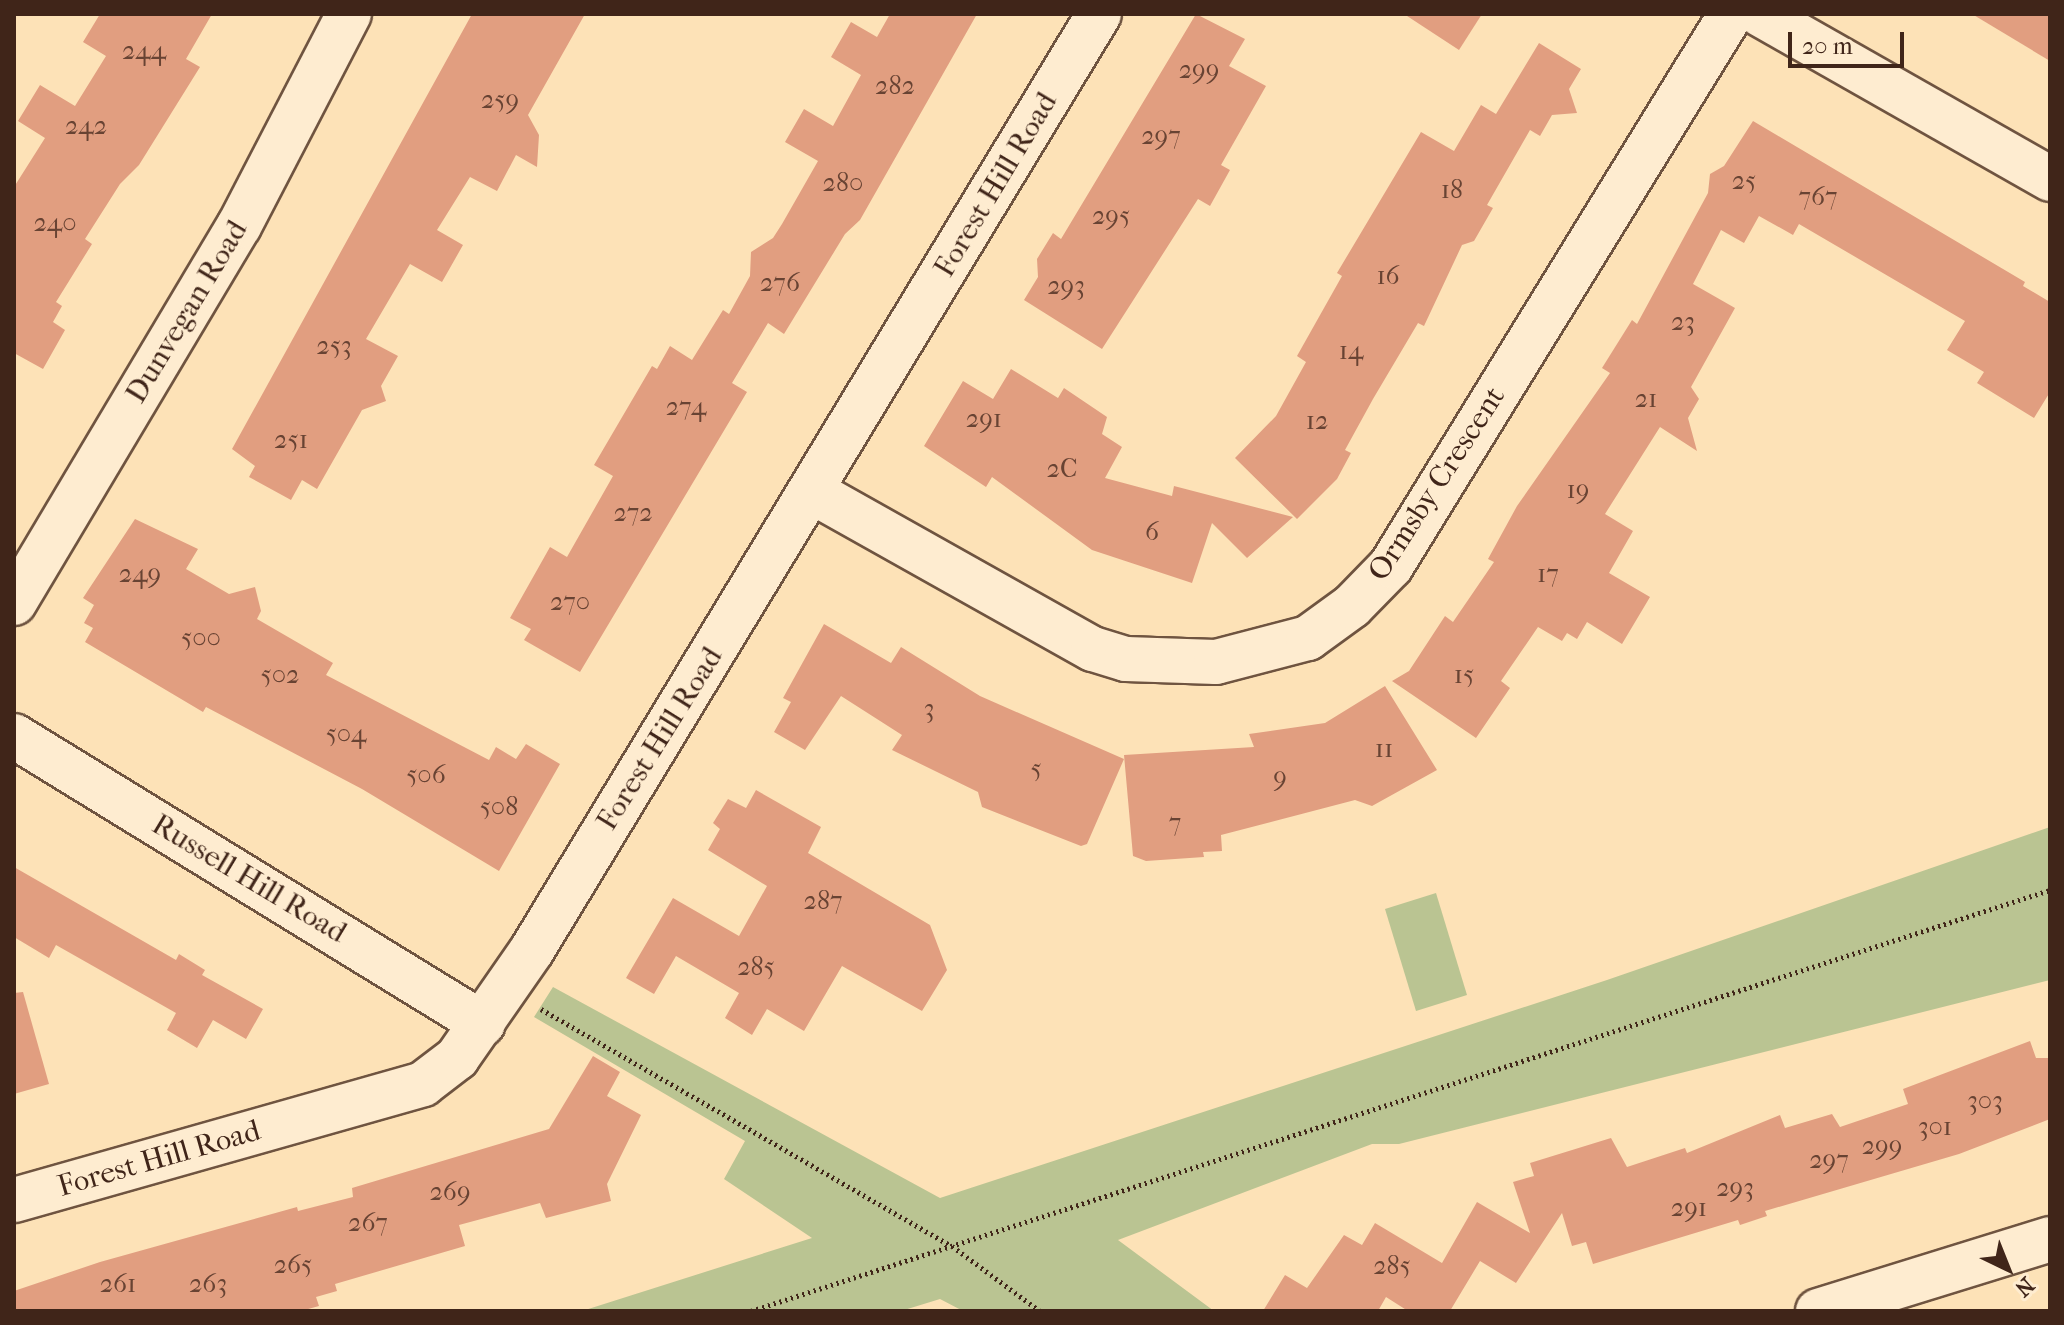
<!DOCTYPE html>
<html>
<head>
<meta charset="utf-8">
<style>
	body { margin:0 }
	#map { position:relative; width:2064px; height:1325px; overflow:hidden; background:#fde2b7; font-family:"IM FELL French Canon",serif }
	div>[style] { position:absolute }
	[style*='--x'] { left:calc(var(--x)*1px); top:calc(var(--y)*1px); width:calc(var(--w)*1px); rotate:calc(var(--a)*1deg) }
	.green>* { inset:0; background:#bac492 }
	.building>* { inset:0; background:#e19e80 }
	.path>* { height:5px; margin-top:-2.5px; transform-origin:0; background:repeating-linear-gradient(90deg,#402519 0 2px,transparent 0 6px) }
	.roads { filter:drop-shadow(2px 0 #6f5440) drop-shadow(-2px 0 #6f5440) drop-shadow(0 2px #6f5440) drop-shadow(0 -2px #6f5440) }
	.minor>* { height:44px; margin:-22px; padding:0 22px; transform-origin:22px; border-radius:22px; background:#feecd0 }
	span { translate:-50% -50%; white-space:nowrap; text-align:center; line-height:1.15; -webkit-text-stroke:6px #feecd0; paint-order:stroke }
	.number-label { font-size:26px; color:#684333 }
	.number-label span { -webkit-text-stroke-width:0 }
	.street-label { font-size:30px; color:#402519 }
	.frame { position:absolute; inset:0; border:16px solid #402519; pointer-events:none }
	.north { position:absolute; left:1968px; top:1229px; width:80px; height:80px; -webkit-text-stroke:6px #feecd0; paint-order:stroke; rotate:137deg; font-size:22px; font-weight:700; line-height:32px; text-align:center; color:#402519 }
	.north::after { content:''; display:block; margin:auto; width:28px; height:36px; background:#402519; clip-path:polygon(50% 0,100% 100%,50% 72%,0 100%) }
	.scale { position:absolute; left:1788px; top:32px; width:116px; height:36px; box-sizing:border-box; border:4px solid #402519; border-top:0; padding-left:10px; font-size:24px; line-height:28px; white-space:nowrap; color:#402519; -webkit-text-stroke:6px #feecd0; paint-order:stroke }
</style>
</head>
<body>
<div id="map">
	<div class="green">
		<div style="clip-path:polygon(2050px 827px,2050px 980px,1399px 1144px,1372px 1144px,1118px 1240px,1214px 1311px,963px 1311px,940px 1299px,901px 1311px,582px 1311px,812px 1238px,724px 1179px,745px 1141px,534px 1017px,553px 987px,940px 1198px,1607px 980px)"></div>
		<div style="clip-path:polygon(1436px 893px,1467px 995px,1416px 1011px,1385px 909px)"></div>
	</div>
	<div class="building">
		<div style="clip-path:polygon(100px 14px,212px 14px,186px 59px,200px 67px,139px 165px,120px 184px,85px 239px,92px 244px,56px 302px,62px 306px,53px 322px,65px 330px,43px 369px,14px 353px,14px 187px,45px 138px,18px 121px,40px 85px,75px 106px,106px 56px,83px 42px)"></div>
		<div style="clip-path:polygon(472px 14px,585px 14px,528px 115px,539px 135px,537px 167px,516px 155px,497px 191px,470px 177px,437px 230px,463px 245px,442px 282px,410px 264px,366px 339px,398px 356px,381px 386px,386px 401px,362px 410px,317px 489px,302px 480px,291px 500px,249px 477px,255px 466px,232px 449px)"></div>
		<div style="clip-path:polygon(890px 14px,977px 14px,860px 220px,845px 234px,784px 334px,768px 323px,732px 383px,747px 392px,580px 672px,524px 640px,531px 629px,510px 618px,550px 547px,567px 557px,613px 476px,594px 465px,652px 366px,657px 369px,670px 346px,692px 360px,723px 310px,729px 314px,750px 276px,751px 252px,773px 238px,782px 224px,818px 161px,785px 142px,804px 109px,833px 126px,861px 75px,831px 57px,851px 22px,877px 37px)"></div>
		<div style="clip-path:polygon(1196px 14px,1245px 39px,1229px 66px,1266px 86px,1221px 165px,1230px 170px,1210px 206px,1198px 199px,1102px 349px,1024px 300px,1038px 277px,1037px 259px,1053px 233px,1061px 239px)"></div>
		<div style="clip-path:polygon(1404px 14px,1482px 14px,1459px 50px)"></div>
		<div style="clip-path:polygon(1972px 14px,2050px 14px,2050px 61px)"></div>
		<div style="clip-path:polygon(1539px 43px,1581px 69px,1569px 89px,1577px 113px,1552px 115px,1540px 136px,1530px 130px,1487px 205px,1493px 208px,1474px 241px,1462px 245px,1424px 326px,1418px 323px,1373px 399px,1345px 450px,1351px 453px,1337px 479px,1297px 519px,1235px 458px,1276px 416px,1306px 362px,1297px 356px,1342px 276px,1337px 273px,1421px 132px,1454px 151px,1481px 105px,1496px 114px)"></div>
		<div style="clip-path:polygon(1753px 121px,2025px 282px,2023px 286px,2050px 302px,2050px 392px,2034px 418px,1977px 383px,1984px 372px,1947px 350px,1965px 321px,1799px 224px,1793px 235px,1759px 216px,1744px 243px,1721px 230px,1693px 284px,1735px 308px,1691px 387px,1699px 399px,1688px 418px,1697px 451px,1660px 427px,1605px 514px,1633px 531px,1609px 573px,1650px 597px,1622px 644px,1587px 622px,1577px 639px,1567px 633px,1562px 641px,1538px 627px,1501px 681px,1510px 688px,1476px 738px,1392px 681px,1409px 671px,1445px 616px,1453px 622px,1494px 562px,1488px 559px,1517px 506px,1610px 373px,1602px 368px,1632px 320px,1637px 324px,1708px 193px,1710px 174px,1724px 166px)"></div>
		<div style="clip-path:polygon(1011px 369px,1058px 398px,1064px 388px,1107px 417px,1102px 434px,1122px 447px,1105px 478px,1172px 496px,1174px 486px,1293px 517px,1247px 558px,1212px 523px,1192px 583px,1092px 550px,992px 477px,986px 487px,924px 446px,963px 381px,993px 399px)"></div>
		<div style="clip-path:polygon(135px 519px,198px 549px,186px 569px,229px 594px,255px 587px,261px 611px,257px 619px,333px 663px,326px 675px,489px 760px,496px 747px,516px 759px,526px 744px,560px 764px,499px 871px,362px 789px,206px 707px,203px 712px,85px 642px,93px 628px,84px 623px,94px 605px,83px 598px)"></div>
		<div style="clip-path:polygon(824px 624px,891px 663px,901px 647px,980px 696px,1124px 759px,1087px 844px,1081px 846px,982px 807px,978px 792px,892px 750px,902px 735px,841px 696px,805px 750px,774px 732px,791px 702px,783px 698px)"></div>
		<div style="clip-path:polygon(1385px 686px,1437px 770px,1372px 806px,1355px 800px,1221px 835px,1222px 851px,1203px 852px,1204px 857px,1146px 861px,1133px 856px,1124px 755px,1254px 747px,1249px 734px,1325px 723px)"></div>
		<div style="clip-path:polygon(756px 790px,821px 827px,808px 853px,930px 925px,947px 970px,922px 1011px,842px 966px,804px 1031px,767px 1009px,752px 1035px,725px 1018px,739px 993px,676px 956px,654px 994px,626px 978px,673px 898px,739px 936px,767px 886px,708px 850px,720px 829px,713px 823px,728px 799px,746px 808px)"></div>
		<div style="clip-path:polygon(14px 867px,176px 960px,179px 954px,205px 970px,202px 975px,263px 1009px,246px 1039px,213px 1020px,197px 1048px,167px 1030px,176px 1013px,56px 945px,49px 958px,14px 937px)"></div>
		<div style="clip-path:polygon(23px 992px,49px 1084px,14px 1094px,14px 993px)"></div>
		<div style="clip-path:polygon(2030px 1041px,2036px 1058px,2050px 1058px,2050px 1119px,1959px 1154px,1765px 1211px,1767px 1216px,1740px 1225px,1738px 1220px,1593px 1264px,1586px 1242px,1572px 1246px,1562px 1213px,1516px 1283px,1480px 1261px,1450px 1311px,1408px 1311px,1386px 1297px,1378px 1311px,1263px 1311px,1285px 1275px,1307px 1288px,1344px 1235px,1362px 1245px,1375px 1223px,1442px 1263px,1477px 1202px,1530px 1233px,1513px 1182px,1534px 1176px,1530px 1163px,1611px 1138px,1627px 1167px,1685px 1148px,1687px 1153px,1780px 1115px,1785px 1128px,1832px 1114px,1840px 1127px,1908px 1104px,1903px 1089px)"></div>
		<div style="clip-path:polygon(593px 1056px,620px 1072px,607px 1096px,641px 1115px,607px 1184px,611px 1201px,546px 1218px,540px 1203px,459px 1225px,465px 1246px,335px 1284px,337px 1291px,316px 1297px,319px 1306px,301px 1311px,14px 1311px,14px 1291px,100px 1262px,297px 1207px,298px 1211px,353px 1197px,352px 1188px,549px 1129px)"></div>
	</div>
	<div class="path">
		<div style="--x:541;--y:1009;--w:474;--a:30"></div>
		<div style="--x:952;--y:1246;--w:109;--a:36.5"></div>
		<div style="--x:751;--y:1311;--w:1366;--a:-17.96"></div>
	</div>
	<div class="roads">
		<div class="minor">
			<div style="--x:1760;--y:14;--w:334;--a:29.6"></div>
			<div style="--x:811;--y:491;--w:323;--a:29.3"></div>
			<div style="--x:1093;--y:649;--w:34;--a:17"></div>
			<div style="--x:1126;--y:659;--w:90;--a:1.9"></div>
			<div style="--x:1216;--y:662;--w:95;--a:-14.6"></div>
			<div style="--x:1308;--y:638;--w:54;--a:-36"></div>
			<div style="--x:1352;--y:606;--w:56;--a:-45.7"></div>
			<div style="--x:1391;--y:566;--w:648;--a:-58.37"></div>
			<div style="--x:14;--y:603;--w:439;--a:-59.2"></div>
			<div style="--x:239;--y:226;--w:239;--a:-62.6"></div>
			<div style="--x:14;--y:736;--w:550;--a:31.55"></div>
			<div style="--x:14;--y:1200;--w:425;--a:-15.8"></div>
			<div style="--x:423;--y:1084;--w:43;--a:-37.4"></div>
			<div style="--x:457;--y:1058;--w:131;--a:-55.2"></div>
			<div style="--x:532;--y:950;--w:1094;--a:-58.79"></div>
			<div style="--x:1818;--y:1311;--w:243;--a:-17.2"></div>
		</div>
	</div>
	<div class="number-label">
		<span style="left:144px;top:51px">244</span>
		<span style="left:1199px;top:70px">299</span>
		<span style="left:895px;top:86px">282</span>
		<span style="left:500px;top:100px">259</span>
		<span style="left:86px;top:126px">242</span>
		<span style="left:1161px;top:136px">297</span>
		<span style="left:1744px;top:181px">25</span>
		<span style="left:843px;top:183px">280</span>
		<span style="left:1452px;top:190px">18</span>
		<span style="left:1818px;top:197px">767</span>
		<span style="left:1111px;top:216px">295</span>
		<span style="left:55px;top:223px">240</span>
		<span style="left:1388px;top:276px">16</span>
		<span style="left:780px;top:283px">276</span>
		<span style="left:1066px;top:286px">293</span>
		<span style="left:1683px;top:322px">23</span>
		<span style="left:334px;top:346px">253</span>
		<span style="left:1351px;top:351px">14</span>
		<span style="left:1646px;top:399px">21</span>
		<span style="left:686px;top:407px">274</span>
		<span style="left:984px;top:419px">291</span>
		<span style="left:1317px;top:421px">12</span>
		<span style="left:291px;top:440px">251</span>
		<span style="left:1062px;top:469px">2C</span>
		<span style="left:1578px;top:490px">19</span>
		<span style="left:633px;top:513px">272</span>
		<span style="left:1152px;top:532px">6</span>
		<span style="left:140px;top:574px">249</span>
		<span style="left:1548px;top:574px">17</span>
		<span style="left:570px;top:602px">270</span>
		<span style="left:201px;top:638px">500</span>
		<span style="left:280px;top:675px">502</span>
		<span style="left:1464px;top:675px">15</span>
		<span style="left:929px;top:709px">3</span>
		<span style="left:346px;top:734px">504</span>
		<span style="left:1384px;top:749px">11</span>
		<span style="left:1036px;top:769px">5</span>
		<span style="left:426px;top:775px">506</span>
		<span style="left:1280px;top:777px">9</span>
		<span style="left:499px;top:807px">508</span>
		<span style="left:1175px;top:823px">7</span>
		<span style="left:823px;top:901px">287</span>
		<span style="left:756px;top:967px">285</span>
		<span style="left:1985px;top:1101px">303</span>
		<span style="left:1935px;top:1127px">301</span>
		<span style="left:1882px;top:1146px">299</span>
		<span style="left:1829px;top:1160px">297</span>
		<span style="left:1735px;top:1188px">293</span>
		<span style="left:450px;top:1192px">269</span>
		<span style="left:1689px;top:1208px">291</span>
		<span style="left:368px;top:1223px">267</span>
		<span style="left:293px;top:1265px">265</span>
		<span style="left:1392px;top:1266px">285</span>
		<span style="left:118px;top:1284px">261</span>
		<span style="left:208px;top:1284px">263</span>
	</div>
	<div class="street-label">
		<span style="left:996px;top:185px;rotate:-59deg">Forest Hill Road</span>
		<span style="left:187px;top:312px;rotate:-59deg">Dunvegan Road</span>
		<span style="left:1437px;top:484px;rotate:-57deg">Ormsby Crescent</span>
		<span style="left:660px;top:739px;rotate:-58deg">Forest Hill Road</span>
		<span style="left:249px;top:879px;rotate:31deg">Russell Hill Road</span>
		<span style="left:159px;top:1159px;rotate:-16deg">Forest Hill Road</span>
	</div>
	<div class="frame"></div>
	<div class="north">N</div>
	<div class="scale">20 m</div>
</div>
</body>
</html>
